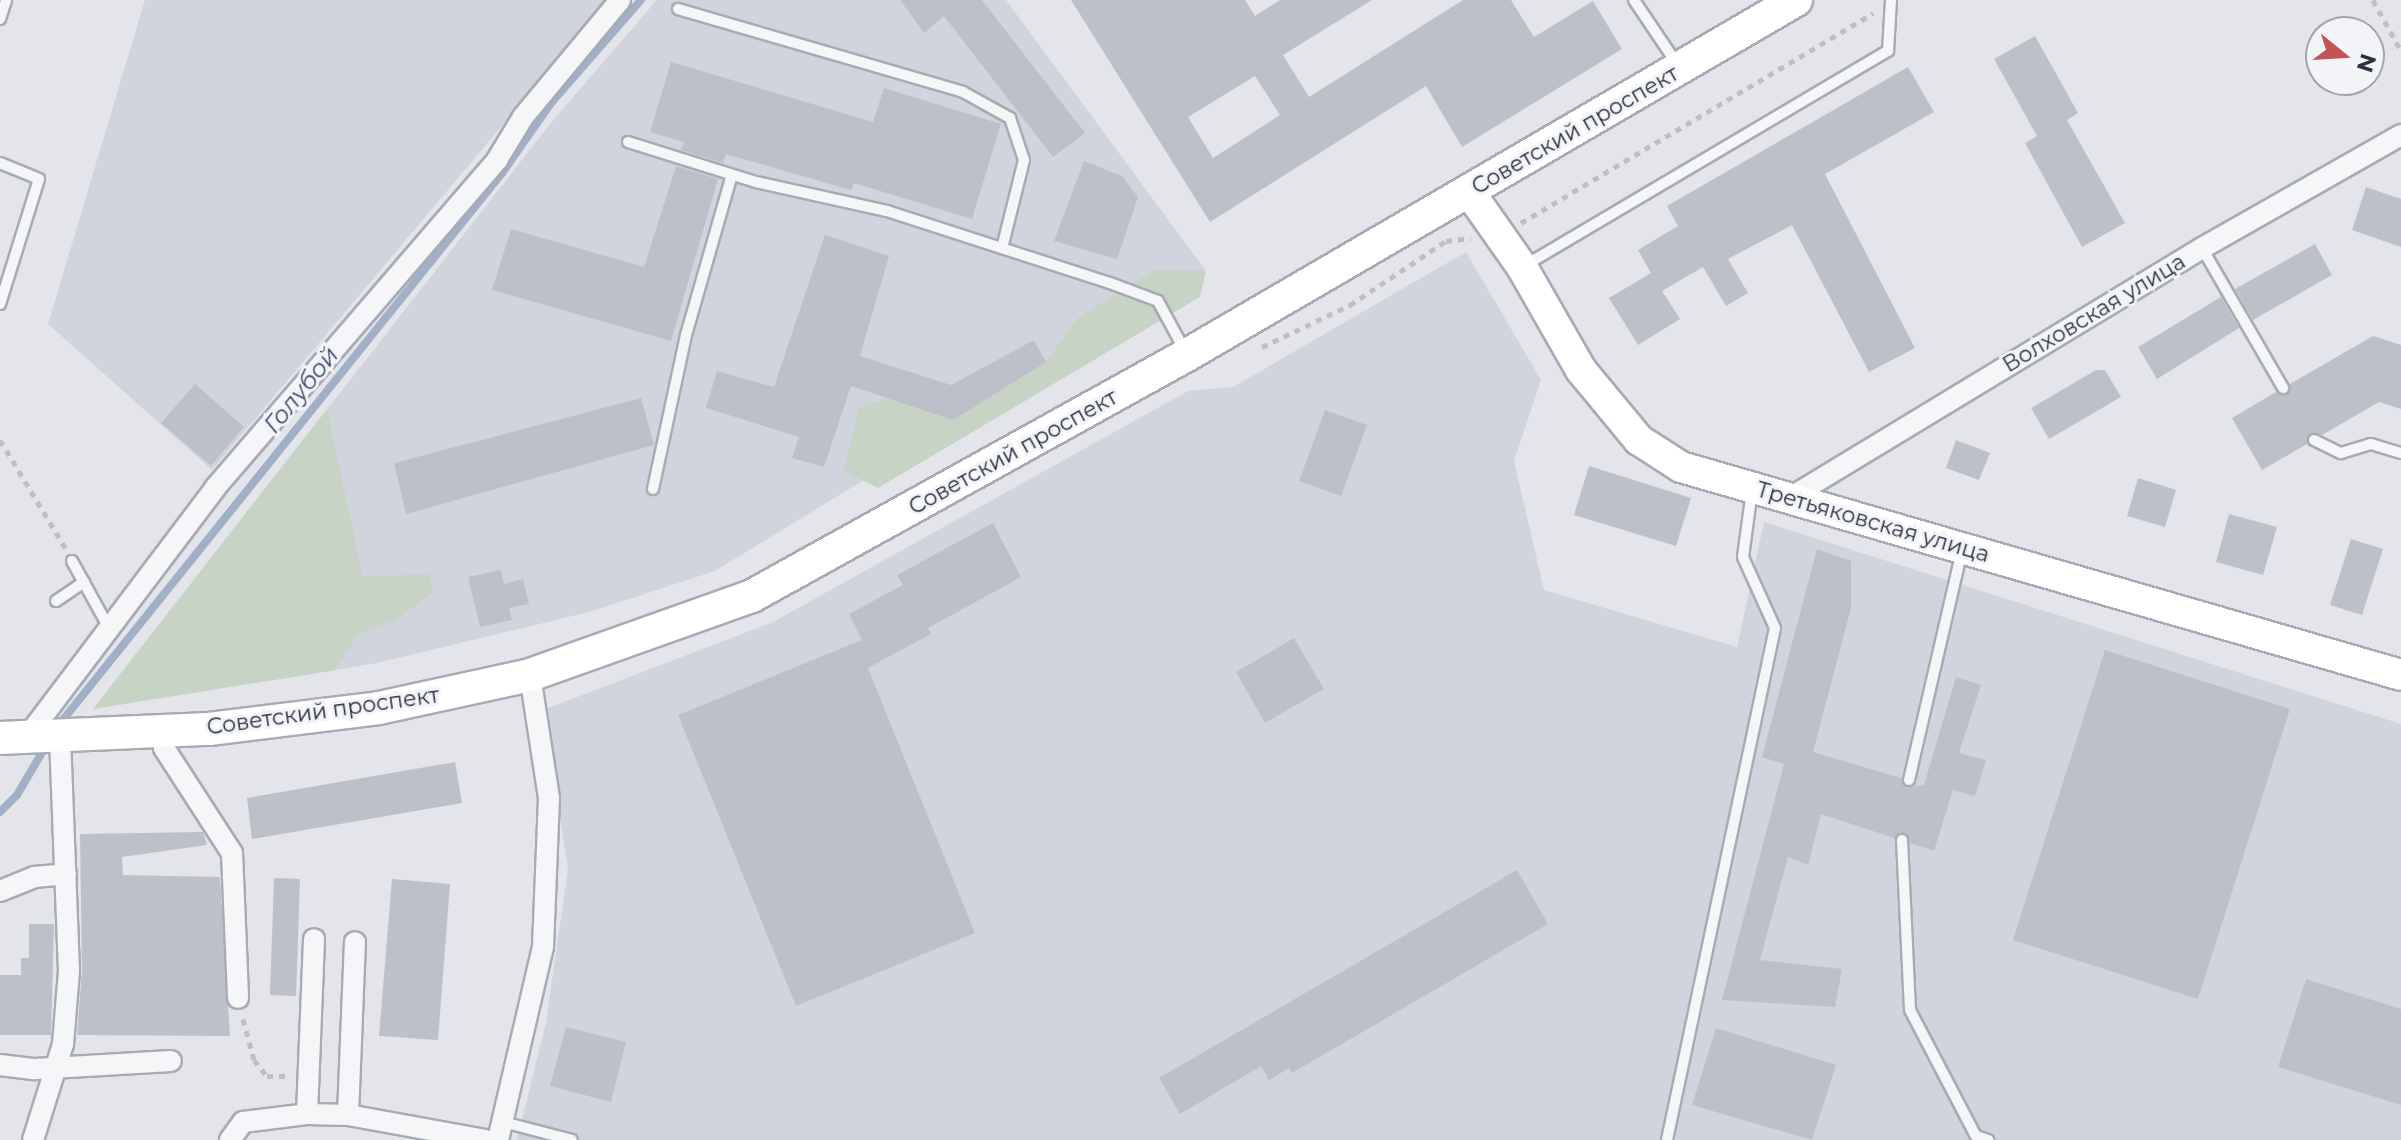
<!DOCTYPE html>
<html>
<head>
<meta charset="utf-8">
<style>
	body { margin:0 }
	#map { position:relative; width:2401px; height:1140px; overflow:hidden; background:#e3e5ea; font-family:Montserrat,sans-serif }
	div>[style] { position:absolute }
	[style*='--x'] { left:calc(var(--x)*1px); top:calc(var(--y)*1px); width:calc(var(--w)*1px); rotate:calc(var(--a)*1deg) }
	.built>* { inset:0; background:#d1d4dc }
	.green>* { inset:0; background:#c7d3c5 }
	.stream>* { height:8px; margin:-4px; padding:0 4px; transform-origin:4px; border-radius:4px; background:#a1afc7 }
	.building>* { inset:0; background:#bec0c9 }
	.path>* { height:5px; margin-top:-2.5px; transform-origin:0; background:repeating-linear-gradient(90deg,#bdbfc5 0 6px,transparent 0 12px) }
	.roads { filter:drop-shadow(2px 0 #a8abb4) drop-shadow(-2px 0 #a8abb4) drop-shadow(0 2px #a8abb4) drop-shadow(0 -2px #a8abb4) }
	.lane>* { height:10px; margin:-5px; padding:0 5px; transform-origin:5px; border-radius:5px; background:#f5f6f8 }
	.street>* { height:20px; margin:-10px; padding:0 10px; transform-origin:10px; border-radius:10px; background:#f5f6f8 }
	.secondary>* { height:30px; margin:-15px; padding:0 15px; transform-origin:15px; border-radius:15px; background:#fff }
	.primary>* { height:32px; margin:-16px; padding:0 16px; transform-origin:16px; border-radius:16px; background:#fff }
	span { translate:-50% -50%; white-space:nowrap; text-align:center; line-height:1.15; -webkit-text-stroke:6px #f3f4f7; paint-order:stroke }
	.street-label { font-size:22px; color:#2c3141 }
	.water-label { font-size:24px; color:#3a4b71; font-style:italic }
	.north { position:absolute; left:2305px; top:16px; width:80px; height:80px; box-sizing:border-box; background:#f3f4f7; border:2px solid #a3a6ae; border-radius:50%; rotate:108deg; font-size:22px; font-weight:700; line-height:32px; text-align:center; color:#2c3141 }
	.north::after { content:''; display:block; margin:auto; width:28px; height:36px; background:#c35456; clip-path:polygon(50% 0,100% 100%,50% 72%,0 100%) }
</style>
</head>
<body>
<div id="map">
	<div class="built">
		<div style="clip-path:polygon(145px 0,608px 0,212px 470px,48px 324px)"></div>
		<div style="clip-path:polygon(657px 0,1006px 0,1206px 271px,715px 571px,589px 612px,377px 663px,93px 709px,554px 119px)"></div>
		<div style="clip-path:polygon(1466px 252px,1541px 380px,1514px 461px,1544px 590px,1737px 647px,1764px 522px,2401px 724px,2401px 1140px,517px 1140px,546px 1023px,568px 869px,543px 710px,773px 622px,1188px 391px,1233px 387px)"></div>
	</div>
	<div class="green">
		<div style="clip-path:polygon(1155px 270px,1206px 271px,1200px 297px,878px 488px,844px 471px,858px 408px,888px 398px,953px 420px,1046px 362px,1078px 318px)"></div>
		<div style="clip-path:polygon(327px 409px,363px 577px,429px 574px,433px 592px,397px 619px,357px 635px,336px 670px,93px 709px)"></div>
	</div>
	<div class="stream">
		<div style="--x:58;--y:726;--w:709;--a:-51.24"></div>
		<div style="--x:502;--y:173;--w:85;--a:-55"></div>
		<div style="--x:551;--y:103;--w:137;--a:-48.9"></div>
		<div style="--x:0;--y:812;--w:24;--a:-45"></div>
		<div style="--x:17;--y:795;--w:59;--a:-59.5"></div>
	</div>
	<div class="building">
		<div style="clip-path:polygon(900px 0,982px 0,1085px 133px,1053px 157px,944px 16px,924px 33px)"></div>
		<div style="clip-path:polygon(evenodd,1071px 0,1245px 0,1255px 16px,1280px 0,1372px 0,1283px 55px,1309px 97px,1463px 0,1511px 0,1534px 37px,1593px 1px,1622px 49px,1462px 147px,1426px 86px,1210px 222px,1071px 0,1255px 76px,1280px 115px,1213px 158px,1188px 117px,1255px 76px)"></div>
		<div style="clip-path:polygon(2035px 36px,2078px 113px,2067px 120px,2125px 223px,2082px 247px,2025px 143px,2037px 136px,1994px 59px)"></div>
		<div style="clip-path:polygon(671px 62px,873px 122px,884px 88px,1001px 124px,972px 219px,854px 183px,851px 190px,726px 154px,723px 163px,681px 150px,684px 142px,650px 132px)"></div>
		<div style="clip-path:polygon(1908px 67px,1934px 112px,1825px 174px,1915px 348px,1869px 372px,1792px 225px,1728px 259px,1748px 293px,1726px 306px,1703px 267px,1662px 291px,1680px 319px,1638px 345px,1609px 298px,1651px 273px,1638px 250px,1678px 226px,1667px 206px)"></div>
		<div style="clip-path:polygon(1084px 161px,1122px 176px,1138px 197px,1117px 259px,1054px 241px)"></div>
		<div style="clip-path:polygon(676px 166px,718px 179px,671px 341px,492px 290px,511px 229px,644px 267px)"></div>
		<div style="clip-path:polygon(2366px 187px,2401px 199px,2401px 247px,2352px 230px)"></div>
		<div style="clip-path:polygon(825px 235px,889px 256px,860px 356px,951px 385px,1034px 340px,1046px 362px,953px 420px,851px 386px,824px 467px,792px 458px,799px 437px,706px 408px,717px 371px,774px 387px)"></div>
		<div style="clip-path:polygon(2315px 244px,2332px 275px,2253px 320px,2235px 289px)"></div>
		<div style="clip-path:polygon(2221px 297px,2239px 328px,2157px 379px,2138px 347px)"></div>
		<div style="clip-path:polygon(2373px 336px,2401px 345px,2401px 409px,2379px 402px,2322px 435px,2310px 433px,2307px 444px,2262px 470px,2232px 418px,2276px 392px,2288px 394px,2290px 384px)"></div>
		<div style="clip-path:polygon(2096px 370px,2105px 370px,2121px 397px,2049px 439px,2031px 408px)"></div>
		<div style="clip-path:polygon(195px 384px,244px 427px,211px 466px,161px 423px)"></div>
		<div style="clip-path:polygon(641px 398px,654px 445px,406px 514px,394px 463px)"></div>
		<div style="clip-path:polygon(1325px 410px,1367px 425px,1341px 496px,1299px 481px)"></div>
		<div style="clip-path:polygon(1956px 440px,1990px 453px,1979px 480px,1946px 468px)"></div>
		<div style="clip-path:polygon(1589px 466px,1691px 498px,1676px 546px,1574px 515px)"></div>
		<div style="clip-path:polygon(2138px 478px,2176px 490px,2165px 527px,2127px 516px)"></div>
		<div style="clip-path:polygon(2229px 514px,2277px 527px,2263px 575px,2216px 562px)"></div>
		<div style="clip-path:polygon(993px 523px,1021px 577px,928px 628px,931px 634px,868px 668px,975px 933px,796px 1006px,678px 715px,862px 640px,849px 614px,903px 585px,897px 575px)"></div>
		<div style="clip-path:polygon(2351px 539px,2383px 549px,2362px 615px,2330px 605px)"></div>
		<div style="clip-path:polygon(1817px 549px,1851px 561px,1851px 608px,1813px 752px,1901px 778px,1906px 788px,1924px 785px,1956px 677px,1981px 685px,1959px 753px,1986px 760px,1975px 796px,1953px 790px,1934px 851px,1910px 843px,1905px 833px,1894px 838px,1821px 814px,1808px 865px,1788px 857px,1760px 960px,1842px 969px,1835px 1007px,1722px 1000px,1784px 764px,1762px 757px)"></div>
		<div style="clip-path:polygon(501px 570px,504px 584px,523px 579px,529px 604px,509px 608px,512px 620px,480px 627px,468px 577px)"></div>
		<div style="clip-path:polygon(1294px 638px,1324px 689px,1265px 723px,1236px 672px)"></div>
		<div style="clip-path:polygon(2105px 650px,2290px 709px,2198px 999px,2013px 940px)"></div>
		<div style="clip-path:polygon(455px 762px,462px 803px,252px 839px,247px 798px)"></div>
		<div style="clip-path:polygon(203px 832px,207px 845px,122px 857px,123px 875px,220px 877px,230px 1036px,77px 1035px,82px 971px,80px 834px)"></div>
		<div style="clip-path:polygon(1517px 870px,1548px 924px,1292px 1073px,1289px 1068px,1269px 1080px,1261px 1066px,1180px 1114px,1159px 1078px)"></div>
		<div style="clip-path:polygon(274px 878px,300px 879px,296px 996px,270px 995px)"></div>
		<div style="clip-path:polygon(392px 879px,450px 884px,438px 1040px,379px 1036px)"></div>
		<div style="clip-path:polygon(29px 924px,54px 924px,51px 1035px,0 1035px,0 975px,21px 975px,21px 958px,29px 958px)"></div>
		<div style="clip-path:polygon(2306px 979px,2401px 1009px,2401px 1105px,2278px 1067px)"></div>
		<div style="clip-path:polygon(566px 1027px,626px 1042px,611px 1102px,550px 1086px)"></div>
		<div style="clip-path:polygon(1716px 1028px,1836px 1065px,1812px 1140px,1692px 1105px)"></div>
	</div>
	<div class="path">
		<div style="--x:2373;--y:0;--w:58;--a:61.2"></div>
		<div style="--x:1521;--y:223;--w:410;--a:-30.8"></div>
		<div style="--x:1262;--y:347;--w:98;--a:-25.5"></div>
		<div style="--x:1350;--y:305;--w:115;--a:-33.7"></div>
		<div style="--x:1446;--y:241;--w:25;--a:-7"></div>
		<div style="--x:0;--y:440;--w:127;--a:58.8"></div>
		<div style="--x:243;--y:1019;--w:42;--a:75"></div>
		<div style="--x:254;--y:1060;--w:21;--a:51"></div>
		<div style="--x:267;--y:1076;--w:19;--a:0"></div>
	</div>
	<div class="roads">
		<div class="lane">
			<div style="--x:1634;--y:0;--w:77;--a:56.1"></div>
			<div style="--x:678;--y:9;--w:297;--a:16.2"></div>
			<div style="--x:963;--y:92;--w:54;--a:29"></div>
			<div style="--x:1010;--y:118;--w:44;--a:71.6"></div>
			<div style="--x:1024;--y:160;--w:91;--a:104"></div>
			<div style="--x:0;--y:19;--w:20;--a:-72"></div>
			<div style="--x:628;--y:142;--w:134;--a:17.4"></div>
			<div style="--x:756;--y:182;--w:134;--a:12.5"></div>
			<div style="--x:887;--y:211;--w:234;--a:17.9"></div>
			<div style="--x:1110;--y:283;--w:51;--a:20.6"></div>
			<div style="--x:1158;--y:301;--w:57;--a:61.6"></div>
			<div style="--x:0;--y:163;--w:42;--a:22.3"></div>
			<div style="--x:39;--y:179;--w:131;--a:107.3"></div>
			<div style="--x:2202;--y:248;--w:162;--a:59.9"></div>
			<div style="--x:1524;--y:266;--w:423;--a:-30.6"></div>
			<div style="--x:1888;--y:51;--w:51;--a:-86.6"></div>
			<div style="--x:2314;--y:440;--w:30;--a:26"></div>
			<div style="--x:2341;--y:453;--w:31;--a:-17"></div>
			<div style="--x:2371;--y:444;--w:31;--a:17"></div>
			<div style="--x:653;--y:489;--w:157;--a:-77.9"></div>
			<div style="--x:686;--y:335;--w:166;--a:-74"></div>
			<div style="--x:72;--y:561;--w:77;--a:61.1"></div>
			<div style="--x:56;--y:601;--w:34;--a:-34"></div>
			<div style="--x:1909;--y:780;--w:236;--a:-77"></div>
			<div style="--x:1902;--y:840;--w:170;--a:87.3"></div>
			<div style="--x:1910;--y:1010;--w:142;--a:62.4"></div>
			<div style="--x:1976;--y:1136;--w:13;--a:18"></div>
			<div style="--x:503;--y:1122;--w:71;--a:14.6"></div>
			<div style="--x:1667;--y:1140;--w:523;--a:-78.09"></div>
			<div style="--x:1775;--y:628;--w:78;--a:-114.3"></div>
			<div style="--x:1743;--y:557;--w:68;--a:-82.3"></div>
		</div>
		<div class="street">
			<div style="--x:1791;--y:497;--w:481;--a:-31.2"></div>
			<div style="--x:2202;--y:248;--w:229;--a:-29.6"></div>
			<div style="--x:164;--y:732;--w:16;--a:90"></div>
			<div style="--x:164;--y:748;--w:125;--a:57.1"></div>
			<div style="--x:232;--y:853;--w:145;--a:87.6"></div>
			<div style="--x:27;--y:737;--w:312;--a:-52.9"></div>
			<div style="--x:215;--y:488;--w:433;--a:-49.3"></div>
			<div style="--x:497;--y:160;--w:50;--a:-58.8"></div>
			<div style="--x:523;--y:117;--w:152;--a:-50.3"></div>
			<div style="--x:0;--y:891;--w:37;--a:-22"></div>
			<div style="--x:34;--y:877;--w:32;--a:-5"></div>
			<div style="--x:0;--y:1065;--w:35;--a:7"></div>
			<div style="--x:35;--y:1069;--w:136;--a:-3.4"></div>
			<div style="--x:307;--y:1114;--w:175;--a:-87.7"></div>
			<div style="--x:348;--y:1115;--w:173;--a:-87.7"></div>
			<div style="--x:33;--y:1140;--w:101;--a:-72.6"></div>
			<div style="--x:63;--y:1044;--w:73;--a:-85.3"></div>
			<div style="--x:69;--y:971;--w:236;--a:-92.2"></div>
			<div style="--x:230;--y:1140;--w:22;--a:-54"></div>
			<div style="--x:243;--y:1122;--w:64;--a:-7.1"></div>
			<div style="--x:307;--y:1114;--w:41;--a:1.4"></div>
			<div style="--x:348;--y:1115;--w:140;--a:10.3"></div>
			<div style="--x:498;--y:1140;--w:198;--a:-76.9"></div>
			<div style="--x:543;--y:947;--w:149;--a:-87.7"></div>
			<div style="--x:549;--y:798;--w:124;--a:-98.8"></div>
		</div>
		<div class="secondary">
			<div style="--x:1470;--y:193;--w:90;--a:54.9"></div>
			<div style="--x:1522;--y:267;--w:119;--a:60.2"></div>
			<div style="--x:1581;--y:370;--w:91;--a:50.4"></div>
			<div style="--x:1639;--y:440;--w:50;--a:32.7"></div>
			<div style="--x:1681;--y:467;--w:749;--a:16.11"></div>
		</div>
		<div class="primary">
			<div style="--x:0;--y:738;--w:209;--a:-2.5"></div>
			<div style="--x:209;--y:729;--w:171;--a:-7"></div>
			<div style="--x:379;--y:708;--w:155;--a:-12.3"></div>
			<div style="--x:530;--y:675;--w:236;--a:-19.6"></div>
			<div style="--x:752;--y:596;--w:497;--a:-29"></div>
			<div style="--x:1187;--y:355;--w:705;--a:-30.24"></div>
		</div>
	</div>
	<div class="street-label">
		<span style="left:1575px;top:130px;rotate:-30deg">Советский проспект</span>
		<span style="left:2094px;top:313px;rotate:-31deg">Волховская улица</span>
		<span style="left:1013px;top:452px;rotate:-29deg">Советский проспект</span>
		<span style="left:1873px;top:522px;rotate:16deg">Третьяковская улица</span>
		<span style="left:323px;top:711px;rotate:-8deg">Советский проспект</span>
	</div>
	<div class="water-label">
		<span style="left:301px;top:390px;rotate:-51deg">Голубой</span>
	</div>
	<div class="north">N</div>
</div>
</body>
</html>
